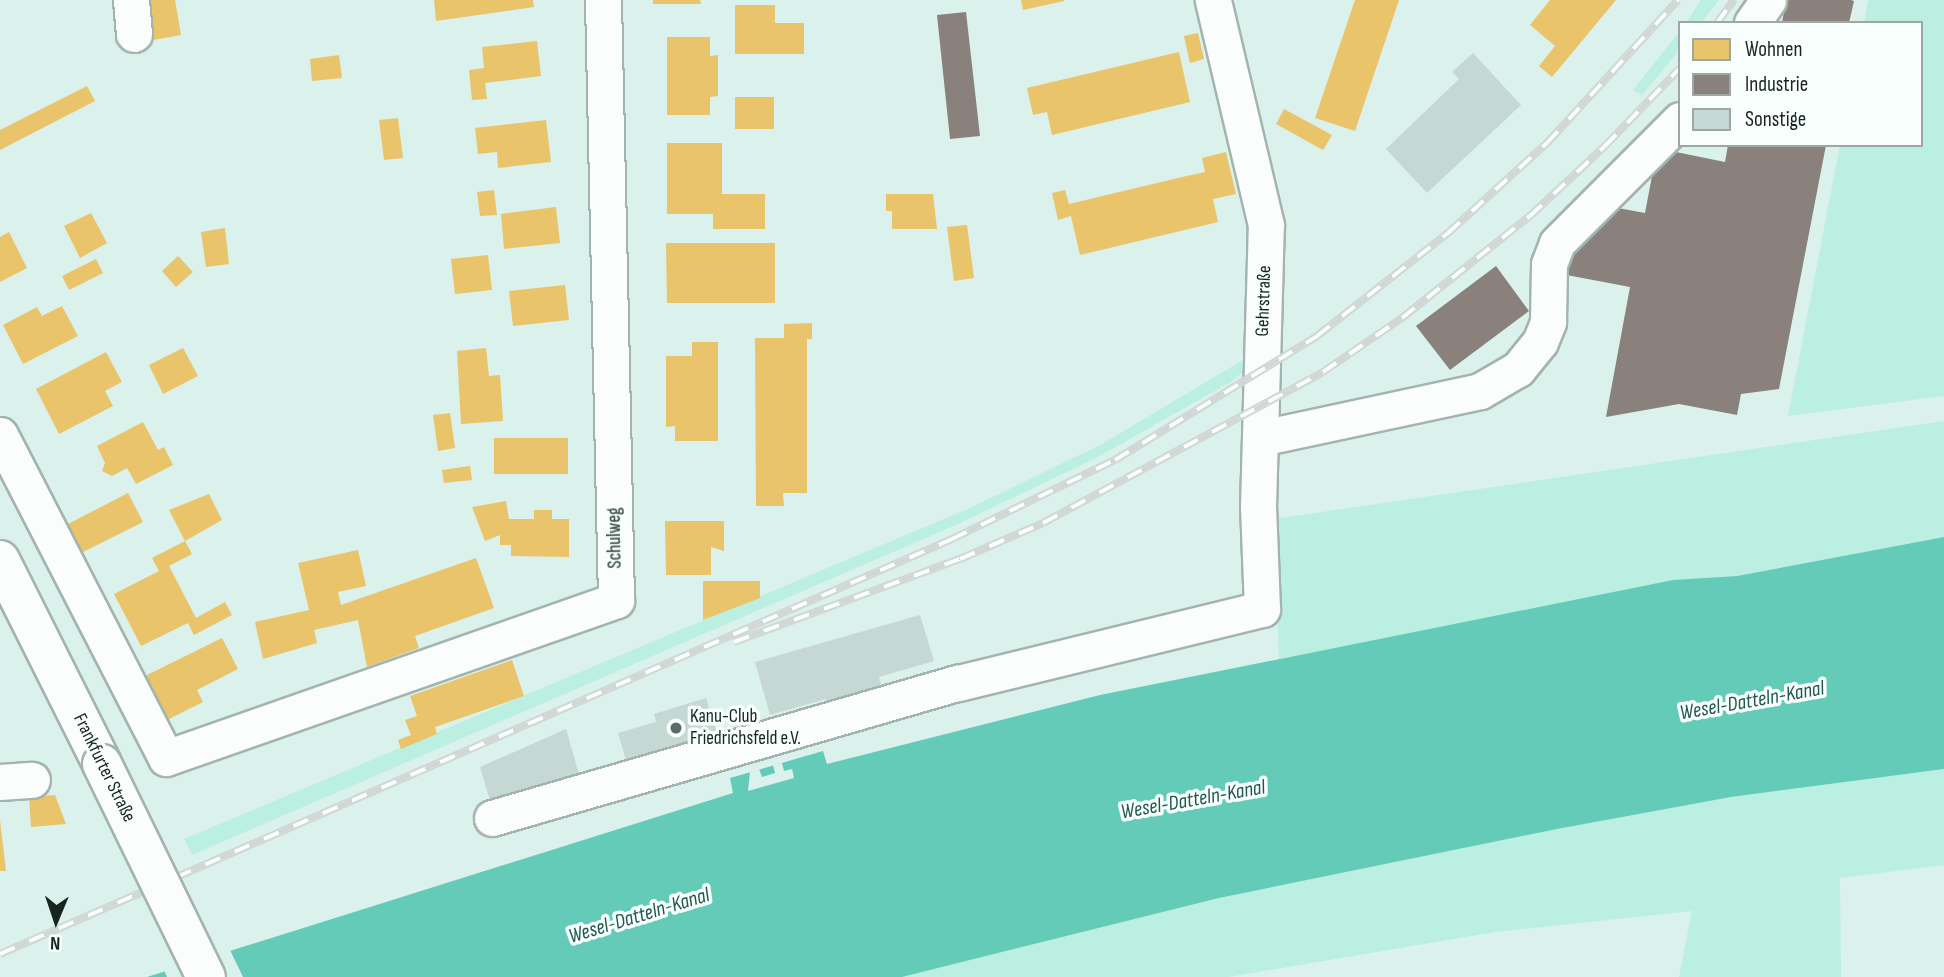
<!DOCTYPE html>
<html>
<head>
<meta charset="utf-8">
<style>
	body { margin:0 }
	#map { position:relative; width:1944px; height:977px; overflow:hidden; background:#dbf1eb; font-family:"Sofia Sans Condensed",sans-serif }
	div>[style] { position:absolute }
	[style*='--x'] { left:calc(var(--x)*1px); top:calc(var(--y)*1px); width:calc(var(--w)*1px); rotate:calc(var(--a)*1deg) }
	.green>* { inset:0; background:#bbefe2 }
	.water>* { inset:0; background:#63cbb8 }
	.pier>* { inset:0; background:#dbf1eb }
	.homes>* { inset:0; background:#e9c46a }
	.industry>* { inset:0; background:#8a817c }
	.building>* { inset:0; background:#c6d8d3 }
	.roads { filter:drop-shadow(2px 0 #a3b4af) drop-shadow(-2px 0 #a3b4af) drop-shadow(0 2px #a3b4af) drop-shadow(0 -2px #a3b4af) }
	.minor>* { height:35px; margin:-17.5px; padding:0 17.5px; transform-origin:17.5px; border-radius:17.5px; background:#fafdfc }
	.major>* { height:38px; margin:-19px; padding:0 19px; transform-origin:19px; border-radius:19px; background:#fafdfc }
	.rail>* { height:8px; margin-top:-4px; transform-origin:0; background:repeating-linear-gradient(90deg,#f7fefc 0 16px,#d0d7d5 0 32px); box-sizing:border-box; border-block:2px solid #d0d7d5 }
	.bridges { filter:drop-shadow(2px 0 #a3b4af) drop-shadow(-2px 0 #a3b4af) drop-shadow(0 2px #a3b4af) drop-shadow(0 -2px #a3b4af) }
	.major-bridge>* { height:38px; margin:-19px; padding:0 19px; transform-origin:19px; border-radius:19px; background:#fafdfc }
	.dots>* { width:19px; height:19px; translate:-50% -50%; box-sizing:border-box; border:4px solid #f7fefc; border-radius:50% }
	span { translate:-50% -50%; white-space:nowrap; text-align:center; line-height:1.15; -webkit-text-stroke:7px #f7fefc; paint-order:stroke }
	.street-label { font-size:19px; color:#172521 }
	.poi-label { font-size:19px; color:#172521 }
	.left { translate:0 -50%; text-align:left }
	.water-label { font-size:21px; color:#21574c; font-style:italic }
	.legend { position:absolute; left:1678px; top:21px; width:245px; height:126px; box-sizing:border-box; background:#f7fefc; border:2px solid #9da7a4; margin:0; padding:9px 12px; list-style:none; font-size:21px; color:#172521 }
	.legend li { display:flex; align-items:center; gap:14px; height:35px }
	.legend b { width:35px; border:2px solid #9da7a4 }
	.north { position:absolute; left:21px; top:886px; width:70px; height:70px; -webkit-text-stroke:5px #f7fefc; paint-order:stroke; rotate:182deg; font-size:19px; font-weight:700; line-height:28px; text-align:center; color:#172521 }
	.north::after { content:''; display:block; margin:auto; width:24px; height:32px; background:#172521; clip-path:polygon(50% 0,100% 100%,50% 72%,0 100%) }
</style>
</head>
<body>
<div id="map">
	<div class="green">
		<div style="clip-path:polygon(1701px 0,1719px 0,1701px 23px,1686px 23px)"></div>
		<div style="clip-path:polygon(1868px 0,1944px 0,1944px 396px,1788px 416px,1840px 145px,1921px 145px,1921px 23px,1864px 23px)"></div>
		<div style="clip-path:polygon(1680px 31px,1677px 53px,1642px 95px,1633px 90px)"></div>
		<div style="clip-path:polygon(1253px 354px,1254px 363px,1229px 383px,1096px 458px,958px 524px,192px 855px,184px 839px,970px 508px,1102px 444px)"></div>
		<div style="clip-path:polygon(1944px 421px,1944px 537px,1737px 576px,1673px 580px,1279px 659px,1274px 519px)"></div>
		<div style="clip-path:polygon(1944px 769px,1944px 865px,1840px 878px,1841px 977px,1679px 977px,1692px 911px,1495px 932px,1228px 977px,902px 977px,1219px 898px,1557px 829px,1731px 797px)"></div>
	</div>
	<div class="water">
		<div style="clip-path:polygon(1944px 537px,1944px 769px,1731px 797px,1557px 829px,1219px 898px,902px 977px,147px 977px,733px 793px,730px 778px,823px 751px,827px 764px,1100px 695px,1673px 580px,1737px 576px)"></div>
	</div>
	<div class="pier">
		<div style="clip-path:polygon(782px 763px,784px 771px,792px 769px,794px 778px,748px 791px,750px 772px,759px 769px,762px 777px,775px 773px,773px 765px)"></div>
		<div style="clip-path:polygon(229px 948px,243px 977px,167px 977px,163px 968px)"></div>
	</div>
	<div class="homes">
		<div style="clip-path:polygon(146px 0,175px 0,181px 35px,154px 40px)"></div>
		<div style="clip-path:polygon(434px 0,533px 0,534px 7px,436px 21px)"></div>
		<div style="clip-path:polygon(653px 0,700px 0,701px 4px,653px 4px)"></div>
		<div style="clip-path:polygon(1021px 0,1064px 0,1064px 1px,1023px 10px)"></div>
		<div style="clip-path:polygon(1355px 0,1399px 0,1355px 131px,1315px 118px)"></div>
		<div style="clip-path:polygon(1550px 0,1616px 0,1552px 77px,1539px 66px,1555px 46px,1530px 25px)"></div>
		<div style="clip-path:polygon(735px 5px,775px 5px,775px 23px,804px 23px,804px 54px,735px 54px)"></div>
		<div style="clip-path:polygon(1198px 33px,1204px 59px,1190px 63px,1184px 36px)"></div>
		<div style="clip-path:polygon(667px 37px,710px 37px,710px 56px,718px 55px,718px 96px,710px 97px,710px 115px,667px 115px)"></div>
		<div style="clip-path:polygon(537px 41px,541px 76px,485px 83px,487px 99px,472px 100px,469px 70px,484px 68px,482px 47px)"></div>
		<div style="clip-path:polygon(1179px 52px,1190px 102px,1052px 135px,1047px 112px,1033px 115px,1027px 88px)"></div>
		<div style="clip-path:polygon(339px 55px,342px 78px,312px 81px,310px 59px)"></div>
		<div style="clip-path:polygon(87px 86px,95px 101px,0 150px,0 130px)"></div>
		<div style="clip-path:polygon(735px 97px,774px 97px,774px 129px,735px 129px)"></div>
		<div style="clip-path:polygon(1284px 109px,1332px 135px,1323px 150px,1276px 124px)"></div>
		<div style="clip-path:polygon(398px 118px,403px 158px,384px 160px,379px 120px)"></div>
		<div style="clip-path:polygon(546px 120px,551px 162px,498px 168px,497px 152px,478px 154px,475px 128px)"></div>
		<div style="clip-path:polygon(667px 143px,722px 143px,722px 194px,765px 194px,765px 229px,713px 229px,713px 214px,667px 214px)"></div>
		<div style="clip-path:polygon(1226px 152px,1236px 194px,1213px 199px,1218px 222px,1080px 255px,1071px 216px,1058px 220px,1052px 193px,1065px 190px,1069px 204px,1178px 178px,1205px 172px,1202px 158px)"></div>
		<div style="clip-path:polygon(494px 190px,497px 215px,480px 216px,477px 192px)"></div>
		<div style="clip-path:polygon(886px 194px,933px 194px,937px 229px,892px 229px,892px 211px,886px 211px)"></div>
		<div style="clip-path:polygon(556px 207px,560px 243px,504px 249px,501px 214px)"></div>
		<div style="clip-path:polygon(91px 213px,107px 243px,80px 258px,64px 226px)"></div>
		<div style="clip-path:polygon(967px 225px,974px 278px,954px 281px,947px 227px)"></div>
		<div style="clip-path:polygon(225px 228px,229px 264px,206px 267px,201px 232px)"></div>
		<div style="clip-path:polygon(9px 232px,27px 268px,0 282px,0 237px)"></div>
		<div style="clip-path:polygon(666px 243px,775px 243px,775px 303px,667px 303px)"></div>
		<div style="clip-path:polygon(488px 255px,492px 290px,455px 294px,451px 259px)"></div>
		<div style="clip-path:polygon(178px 256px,193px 272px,176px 287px,162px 271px)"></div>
		<div style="clip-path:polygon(96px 259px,103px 273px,69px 290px,62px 276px)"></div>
		<div style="clip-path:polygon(565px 285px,569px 320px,513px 326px,509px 291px)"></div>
		<div style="clip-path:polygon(62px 306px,78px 336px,23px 364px,3px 325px,37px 307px,42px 316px)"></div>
		<div style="clip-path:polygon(812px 323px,812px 339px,807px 339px,807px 493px,783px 493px,784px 506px,756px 506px,755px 338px,784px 338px,784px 324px)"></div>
		<div style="clip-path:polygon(692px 342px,718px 342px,718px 441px,675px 441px,675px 426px,666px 427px,666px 356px,692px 356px)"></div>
		<div style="clip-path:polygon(183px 348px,198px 376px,163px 394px,149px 365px)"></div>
		<div style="clip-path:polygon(486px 348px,489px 376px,500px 375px,503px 421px,461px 424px,457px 351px)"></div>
		<div style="clip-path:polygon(106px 352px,122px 382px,105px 391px,113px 406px,59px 434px,36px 389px)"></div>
		<div style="clip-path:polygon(450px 413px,455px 448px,438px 451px,433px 415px)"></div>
		<div style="clip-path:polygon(143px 422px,158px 450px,164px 447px,173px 465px,136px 484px,127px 468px,112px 476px,102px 471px,105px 463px,97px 446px)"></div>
		<div style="clip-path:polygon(494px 438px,568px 438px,568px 474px,494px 474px)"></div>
		<div style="clip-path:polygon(470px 466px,472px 480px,444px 483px,442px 470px)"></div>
		<div style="clip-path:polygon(128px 493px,143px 522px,81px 553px,66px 525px)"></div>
		<div style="clip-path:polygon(209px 494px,222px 520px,185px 541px,192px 554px,169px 566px,196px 618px,225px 602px,232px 615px,194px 635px,188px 623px,141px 646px,114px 594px,159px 571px,152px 558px,185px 541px,169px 510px)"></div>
		<div style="clip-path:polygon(506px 501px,509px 519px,534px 519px,534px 510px,552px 510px,552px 519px,569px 519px,569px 557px,511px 556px,511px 545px,500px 545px,500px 535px,485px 541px,472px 507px)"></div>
		<div style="clip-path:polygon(665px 521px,724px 521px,724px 551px,711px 547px,711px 575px,666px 575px)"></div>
		<div style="clip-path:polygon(358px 550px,366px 586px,338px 592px,341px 605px,476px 558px,494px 608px,415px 636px,419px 648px,367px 667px,358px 620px,314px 630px,317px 643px,263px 659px,255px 622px,309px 610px,298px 563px)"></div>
		<div style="clip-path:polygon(703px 581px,760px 581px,760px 598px,703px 620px)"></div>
		<div style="clip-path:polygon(222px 638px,238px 669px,197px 690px,203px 702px,167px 720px,145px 676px)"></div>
		<div style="clip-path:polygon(512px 660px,524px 696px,435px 727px,437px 734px,401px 749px,398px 740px,411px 735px,405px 720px,417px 716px,410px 696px)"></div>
		<div style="clip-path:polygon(55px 795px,66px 824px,31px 827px,29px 797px)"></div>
		<div style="clip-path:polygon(0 820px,6px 871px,0 871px)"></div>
	</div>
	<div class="industry">
		<div style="clip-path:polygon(1786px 0,1851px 0,1854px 1px,1849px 23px,1782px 23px)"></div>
		<div style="clip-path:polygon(966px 12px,980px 136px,950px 139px,937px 15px)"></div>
		<div style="clip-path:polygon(1728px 145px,1826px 145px,1779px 389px,1741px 394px,1737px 415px,1679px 404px,1606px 417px,1630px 287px,1556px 273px,1607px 206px,1645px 213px,1652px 176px,1671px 151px,1725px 162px)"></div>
		<div style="clip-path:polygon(1496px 266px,1529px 311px,1450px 370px,1416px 326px)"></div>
	</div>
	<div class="building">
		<div style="clip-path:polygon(1473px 53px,1521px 105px,1427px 193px,1386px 149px,1459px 79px,1452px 72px)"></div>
		<div style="clip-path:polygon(920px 615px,934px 661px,879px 677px,883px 691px,828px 706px,826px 699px,770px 715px,755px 662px)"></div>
		<div style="clip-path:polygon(706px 698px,719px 740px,628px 767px,618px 733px,656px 722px,654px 714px)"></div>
		<div style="clip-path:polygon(566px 729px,581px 781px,492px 807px,480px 767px)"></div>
	</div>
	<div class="roads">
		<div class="minor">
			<div style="--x:131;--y:0;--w:34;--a:85"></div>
			<div style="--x:1752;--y:23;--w:28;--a:-55"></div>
			<div style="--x:0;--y:435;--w:363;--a:62.8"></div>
			<div style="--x:166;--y:758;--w:477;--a:-19.3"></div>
			<div style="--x:616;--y:600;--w:600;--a:-91.24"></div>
			<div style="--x:1261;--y:438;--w:224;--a:-12.1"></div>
			<div style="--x:1480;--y:391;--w:44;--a:-30.1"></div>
			<div style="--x:1518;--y:369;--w:35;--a:-51"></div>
			<div style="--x:1540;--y:342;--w:22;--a:-68"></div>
			<div style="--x:1548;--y:322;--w:58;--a:-89"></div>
			<div style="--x:1549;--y:264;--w:22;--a:-69"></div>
			<div style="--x:1557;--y:243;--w:174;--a:-45"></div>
			<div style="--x:0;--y:782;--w:32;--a:-4"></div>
			<div style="--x:492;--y:818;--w:485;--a:-16.2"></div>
			<div style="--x:958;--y:683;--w:313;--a:-13.7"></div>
			<div style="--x:1262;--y:609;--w:102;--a:-92.2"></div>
			<div style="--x:1258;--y:507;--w:282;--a:-88.4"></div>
			<div style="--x:1266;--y:225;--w:231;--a:-103.3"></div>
		</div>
		<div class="major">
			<div style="--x:0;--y:560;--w:228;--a:63.4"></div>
		</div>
	</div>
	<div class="rail">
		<div style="--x:1717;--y:23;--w:29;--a:-54"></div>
		<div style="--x:734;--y:642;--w:241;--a:-20.2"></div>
		<div style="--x:960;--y:559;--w:90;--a:-23.4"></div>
		<div style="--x:1043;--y:523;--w:318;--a:-28.3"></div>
		<div style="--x:1323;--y:372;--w:96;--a:-34.4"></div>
		<div style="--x:1402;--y:318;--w:164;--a:-38.6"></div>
		<div style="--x:1530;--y:216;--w:103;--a:-43"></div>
		<div style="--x:1605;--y:146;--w:108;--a:-46.1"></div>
		<div style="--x:0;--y:954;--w:1039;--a:-23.55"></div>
		<div style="--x:952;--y:539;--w:181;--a:-25.9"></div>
		<div style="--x:1115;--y:460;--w:237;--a:-31.5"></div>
		<div style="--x:1317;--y:336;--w:167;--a:-38.2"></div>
		<div style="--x:1448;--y:233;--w:134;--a:-42.3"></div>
		<div style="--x:1547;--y:143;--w:194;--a:-47.5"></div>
	</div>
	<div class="bridges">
		<div class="major-bridge">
			<div style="--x:102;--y:764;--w:237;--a:64"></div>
		</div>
	</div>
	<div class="dots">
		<div style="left:676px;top:728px;background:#5c6c68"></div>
	</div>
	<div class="street-label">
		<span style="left:1264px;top:301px;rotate:-88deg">Gehrstraße</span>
		<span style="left:615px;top:538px;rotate:-91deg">Schulweg</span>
		<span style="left:104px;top:768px;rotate:64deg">Frankfurter Straße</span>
	</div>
	<div class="poi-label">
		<span class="left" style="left:690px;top:728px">Kanu-Club<br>Friedrichsfeld e.V.</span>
	</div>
	<div class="water-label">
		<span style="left:1752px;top:701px;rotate:-10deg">Wesel-Datteln-Kanal</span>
		<span style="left:1193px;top:800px;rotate:-10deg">Wesel-Datteln-Kanal</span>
		<span style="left:639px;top:916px;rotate:-17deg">Wesel-Datteln-Kanal</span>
	</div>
	<ul class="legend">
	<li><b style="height:19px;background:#e9c46a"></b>Wohnen</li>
	<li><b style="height:19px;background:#8a817c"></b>Industrie</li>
	<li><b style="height:19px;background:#c6d8d3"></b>Sonstige</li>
	</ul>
	<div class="north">N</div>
</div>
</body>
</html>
